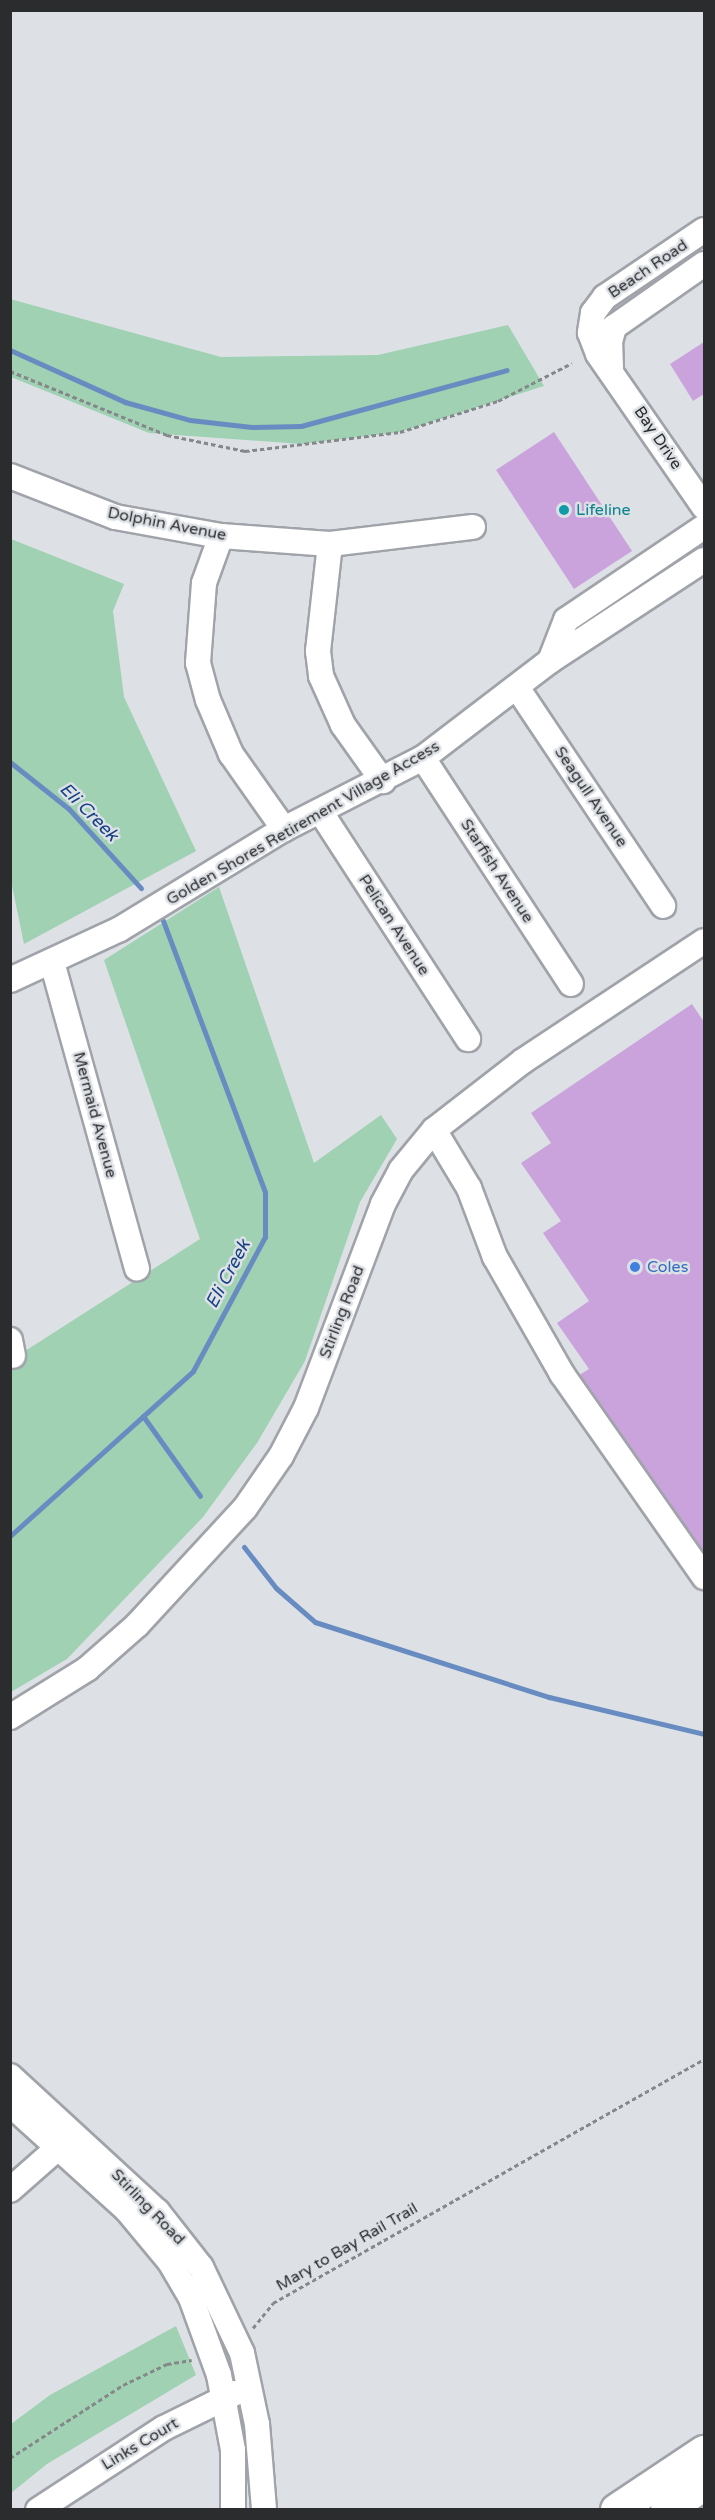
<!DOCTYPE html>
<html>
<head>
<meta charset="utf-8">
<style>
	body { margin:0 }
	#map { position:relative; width:715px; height:2520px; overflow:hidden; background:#dde1e6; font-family:"Varela Round",sans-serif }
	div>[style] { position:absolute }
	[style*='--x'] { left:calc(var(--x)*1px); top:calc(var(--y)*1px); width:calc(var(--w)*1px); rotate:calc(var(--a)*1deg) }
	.green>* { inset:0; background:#9fd1b2 }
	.stream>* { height:5px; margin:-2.5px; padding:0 2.5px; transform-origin:2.5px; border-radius:2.5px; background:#688cc1 }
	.building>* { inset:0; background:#caa3dc }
	.path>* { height:3px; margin-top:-1.5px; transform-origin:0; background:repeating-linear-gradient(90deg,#85888b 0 4.5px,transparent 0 7.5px) }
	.roads { filter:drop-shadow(2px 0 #a0a3a9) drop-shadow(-2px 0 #a0a3a9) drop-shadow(0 2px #a0a3a9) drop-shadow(0 -2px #a0a3a9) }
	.minor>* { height:24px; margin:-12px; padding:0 12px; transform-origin:12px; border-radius:12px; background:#fff }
	.major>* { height:32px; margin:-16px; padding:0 16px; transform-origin:16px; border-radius:16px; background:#fff }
	.dots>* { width:16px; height:16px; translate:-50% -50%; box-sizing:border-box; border:3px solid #dde1e6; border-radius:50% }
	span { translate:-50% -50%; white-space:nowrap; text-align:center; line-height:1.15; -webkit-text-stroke:5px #dde1e6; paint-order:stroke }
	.street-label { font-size:16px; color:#2b2c2e }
	.culture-label { font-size:16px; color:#0d838f }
	.left { translate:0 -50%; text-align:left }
	.shop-label { font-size:16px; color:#366cbe }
	.water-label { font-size:18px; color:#144283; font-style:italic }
	.frame { position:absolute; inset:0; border:12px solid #2b2c2e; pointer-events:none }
</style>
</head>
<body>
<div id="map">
	<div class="green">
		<div style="clip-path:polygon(10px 299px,221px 357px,378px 355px,508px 325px,544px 386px,400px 432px,301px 444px,149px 433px,11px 377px)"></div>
		<div style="clip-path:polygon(11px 539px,124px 584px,113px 611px,124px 697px,196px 851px,24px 944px,10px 876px)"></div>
		<div style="clip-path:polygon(219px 887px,314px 1163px,381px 1115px,397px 1139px,360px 1202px,305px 1361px,257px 1443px,203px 1517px,67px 1659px,11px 1692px,11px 1360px,200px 1239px,104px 960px)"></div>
		<div style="clip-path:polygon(176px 2326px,196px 2375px,47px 2464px,11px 2493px,11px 2424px,50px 2395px)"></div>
	</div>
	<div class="stream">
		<div style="--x:10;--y:350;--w:126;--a:24.3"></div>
		<div style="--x:125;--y:402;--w:67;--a:15.5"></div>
		<div style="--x:190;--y:420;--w:62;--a:6.4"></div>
		<div style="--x:252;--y:427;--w:49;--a:-1.2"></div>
		<div style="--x:301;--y:426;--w:213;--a:-15.2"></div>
		<div style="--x:10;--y:762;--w:75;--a:38.5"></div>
		<div style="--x:69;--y:809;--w:107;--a:47.7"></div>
		<div style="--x:143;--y:1416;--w:98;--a:54.5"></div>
		<div style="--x:10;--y:1536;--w:246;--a:-42"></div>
		<div style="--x:193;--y:1371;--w:152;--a:-61.8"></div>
		<div style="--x:265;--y:1237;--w:45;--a:-90"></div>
		<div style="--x:265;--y:1192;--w:290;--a:-110.6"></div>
		<div style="--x:244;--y:1547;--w:52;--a:52"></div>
		<div style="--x:276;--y:1588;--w:52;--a:41.1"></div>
		<div style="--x:315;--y:1622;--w:246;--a:17.8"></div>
		<div style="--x:549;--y:1697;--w:159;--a:13.4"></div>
	</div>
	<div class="building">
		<div style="clip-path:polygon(704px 342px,704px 394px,693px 401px,670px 364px)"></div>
		<div style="clip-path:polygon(554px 432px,632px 551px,574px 589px,496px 470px)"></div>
		<div style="clip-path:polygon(692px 1004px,704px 1022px,704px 1573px,573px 1379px,589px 1369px,557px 1323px,589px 1301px,543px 1233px,561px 1221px,521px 1163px,551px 1143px,531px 1113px)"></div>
	</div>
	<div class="path">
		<div style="--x:10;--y:371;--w:170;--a:22.2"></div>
		<div style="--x:167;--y:435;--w:80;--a:11.6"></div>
		<div style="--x:245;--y:451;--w:156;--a:-7"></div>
		<div style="--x:400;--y:432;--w:103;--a:-17.6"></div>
		<div style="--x:498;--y:401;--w:83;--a:-27.2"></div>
		<div style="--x:253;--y:2328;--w:32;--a:-51"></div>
		<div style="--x:273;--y:2303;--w:495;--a:-29.5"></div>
		<div style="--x:10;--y:2458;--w:135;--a:-32.9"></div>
		<div style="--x:123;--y:2385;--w:49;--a:-25.5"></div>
		<div style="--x:167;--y:2364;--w:25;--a:-9"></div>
	</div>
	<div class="roads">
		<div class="minor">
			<div style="--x:704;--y:230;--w:120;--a:145.9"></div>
			<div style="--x:605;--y:297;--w:20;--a:127"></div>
			<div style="--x:593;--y:313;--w:20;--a:99"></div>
			<div style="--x:590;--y:333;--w:22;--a:69"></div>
			<div style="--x:598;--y:354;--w:186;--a:55.3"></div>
			<div style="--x:611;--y:368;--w:26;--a:-92"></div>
			<div style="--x:610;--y:342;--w:16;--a:-75"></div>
			<div style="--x:614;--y:327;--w:110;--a:-35"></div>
			<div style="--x:10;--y:476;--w:113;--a:21.3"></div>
			<div style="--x:115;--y:517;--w:108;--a:10.2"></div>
			<div style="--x:221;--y:536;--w:109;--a:4.2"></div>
			<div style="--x:330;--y:544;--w:144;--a:-6.8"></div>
			<div style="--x:221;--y:536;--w:50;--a:109.9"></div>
			<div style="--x:204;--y:583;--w:80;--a:94.3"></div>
			<div style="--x:198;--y:663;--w:38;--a:75"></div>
			<div style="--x:208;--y:700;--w:59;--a:66.9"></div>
			<div style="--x:231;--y:754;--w:92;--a:54.8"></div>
			<div style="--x:330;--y:544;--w:108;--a:96.4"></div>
			<div style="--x:318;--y:651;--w:25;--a:83"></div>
			<div style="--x:321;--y:676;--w:54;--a:65.8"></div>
			<div style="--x:343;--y:725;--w:69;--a:54.5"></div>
			<div style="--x:550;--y:661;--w:44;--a:-68.7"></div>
			<div style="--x:566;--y:620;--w:166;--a:-34"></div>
			<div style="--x:518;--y:689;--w:261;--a:56.2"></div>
			<div style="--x:423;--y:758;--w:270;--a:56.8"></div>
			<div style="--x:320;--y:811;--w:272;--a:57"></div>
			<div style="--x:52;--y:962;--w:318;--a:74.5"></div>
			<div style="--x:10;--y:980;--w:121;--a:-24.9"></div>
			<div style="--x:120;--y:929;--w:192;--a:-31.4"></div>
			<div style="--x:284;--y:829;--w:156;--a:-27.1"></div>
			<div style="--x:423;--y:758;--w:160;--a:-37.4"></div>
			<div style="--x:550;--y:661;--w:184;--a:-33.3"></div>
			<div style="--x:434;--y:1130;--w:68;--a:58.9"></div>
			<div style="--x:469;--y:1188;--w:74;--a:69.4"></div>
			<div style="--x:495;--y:1257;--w:135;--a:60.2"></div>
			<div style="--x:562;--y:1374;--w:248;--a:55"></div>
			<div style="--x:10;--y:1340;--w:16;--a:79"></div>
			<div style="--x:10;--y:1717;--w:91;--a:-31.9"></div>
			<div style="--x:87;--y:1669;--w:67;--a:-41.3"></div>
			<div style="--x:137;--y:1625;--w:159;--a:-47.3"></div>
			<div style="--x:245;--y:1508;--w:63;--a:-55.3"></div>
			<div style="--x:281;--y:1456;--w:54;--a:-62.5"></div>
			<div style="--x:306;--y:1408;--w:218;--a:-69.3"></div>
			<div style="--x:383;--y:1204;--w:38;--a:-62"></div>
			<div style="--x:401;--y:1170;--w:52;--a:-50.5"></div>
			<div style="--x:434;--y:1130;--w:113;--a:-37.8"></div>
			<div style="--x:523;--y:1061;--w:217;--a:-33.5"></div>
			<div style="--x:10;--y:2076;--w:200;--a:42.6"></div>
			<div style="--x:157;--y:2211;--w:71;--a:51.8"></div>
			<div style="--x:201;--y:2267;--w:95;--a:64.5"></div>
			<div style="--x:242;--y:2353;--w:73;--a:78.1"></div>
			<div style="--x:257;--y:2424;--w:86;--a:85.3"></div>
			<div style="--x:10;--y:2104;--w:158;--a:42.2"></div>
			<div style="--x:127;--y:2210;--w:67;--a:50.4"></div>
			<div style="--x:170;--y:2262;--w:42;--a:59.7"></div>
			<div style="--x:191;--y:2298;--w:82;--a:70"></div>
			<div style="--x:219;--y:2375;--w:76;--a:79.4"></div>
			<div style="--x:233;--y:2450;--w:60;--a:90"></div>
			<div style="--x:10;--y:2190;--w:65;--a:-41.3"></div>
			<div style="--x:38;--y:2510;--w:150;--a:-33.1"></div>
			<div style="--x:164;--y:2428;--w:79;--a:-26.2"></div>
		</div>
		<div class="major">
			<div style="--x:617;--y:2510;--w:105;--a:-33.7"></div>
			<div style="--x:667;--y:2510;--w:45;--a:-35.1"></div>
		</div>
	</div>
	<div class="dots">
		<div style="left:564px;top:510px;background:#0f9aa8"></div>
		<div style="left:635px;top:1267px;background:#3f7fe0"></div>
	</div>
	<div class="street-label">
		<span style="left:648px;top:269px;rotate:-34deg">Beach Road</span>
		<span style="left:658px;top:438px;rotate:56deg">Bay Drive</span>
		<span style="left:167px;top:524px;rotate:11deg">Dolphin Avenue</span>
		<span style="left:591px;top:797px;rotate:56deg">Seagull Avenue</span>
		<span style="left:303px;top:823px;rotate:-30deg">Golden Shores Retirement Village Access</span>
		<span style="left:497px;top:871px;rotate:57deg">Starfish Avenue</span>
		<span style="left:394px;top:925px;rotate:57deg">Pelican Avenue</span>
		<span style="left:95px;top:1115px;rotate:75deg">Mermaid Avenue</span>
		<span style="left:342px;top:1312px;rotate:-69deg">Stirling Road</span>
		<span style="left:148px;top:2207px;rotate:46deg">Stirling Road</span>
		<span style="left:347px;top:2247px;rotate:-30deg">Mary to Bay Rail Trail</span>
		<span style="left:140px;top:2444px;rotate:-31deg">Links Court</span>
	</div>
	<div class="culture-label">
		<span class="left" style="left:576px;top:510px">Lifeline</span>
	</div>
	<div class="shop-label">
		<span class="left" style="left:647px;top:1267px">Coles</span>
	</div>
	<div class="water-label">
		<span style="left:89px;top:812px;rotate:45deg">Eli Creek</span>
		<span style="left:228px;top:1274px;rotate:-62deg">Eli Creek</span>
	</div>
	<div class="frame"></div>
</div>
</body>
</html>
